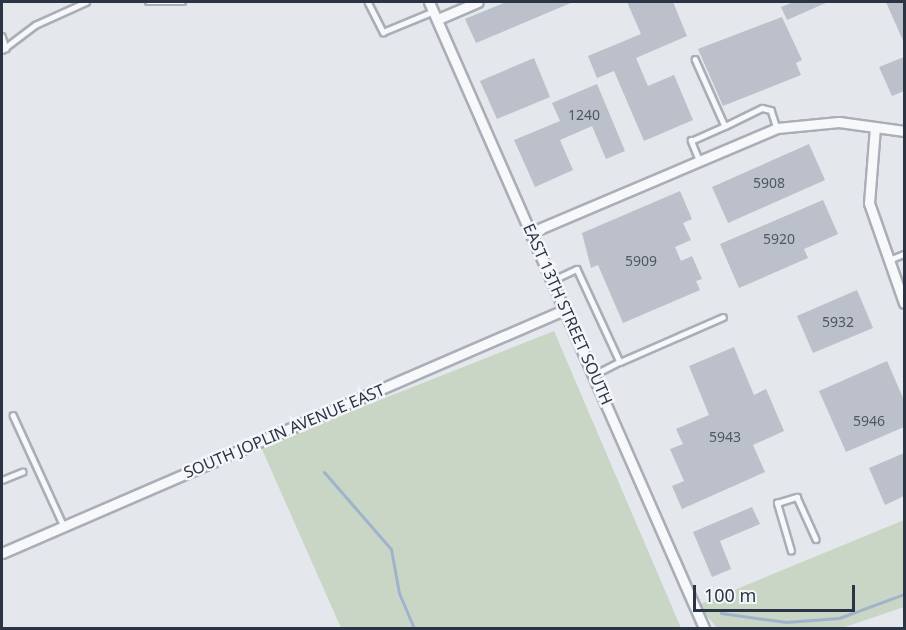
<!DOCTYPE html>
<html>
<head>
<meta charset="utf-8">
<style>
	body { margin:0 }
	#map { position:relative; width:906px; height:630px; overflow:hidden; background:#e4e7ec; font-family:"Noto Sans",sans-serif }
	div>[style] { position:absolute }
	[style*='--x'] { left:calc(var(--x)*1px); top:calc(var(--y)*1px); width:calc(var(--w)*1px); rotate:calc(var(--a)*1deg) }
	.green>* { inset:0; background:#c9d6c5 }
	.stream>* { height:3px; margin:-1.5px; padding:0 1.5px; transform-origin:1.5px; border-radius:1.5px; background:#9fb4cc }
	.building>* { inset:0; background:#bbc0ca }
	.roads { filter:drop-shadow(2px 0 #a9aeb7) drop-shadow(-2px 0 #a9aeb7) drop-shadow(0 2px #a9aeb7) drop-shadow(0 -2px #a9aeb7) }
	.lane>* { height:4.5px; margin:-2.25px; padding:0 2.25px; transform-origin:2.25px; border-radius:2.25px; background:#f7f8fa }
	.street>* { height:9px; margin:-4.5px; padding:0 4.5px; transform-origin:4.5px; border-radius:4.5px; background:#f7f8fa }
	span { translate:-50% -50%; white-space:nowrap; text-align:center; line-height:1.15; -webkit-text-stroke:5px #f4f6f9; paint-order:stroke }
	.number-label { font-size:14px; color:#4f5766 }
	.number-label span { -webkit-text-stroke-width:0 }
	.street-label { font-size:16px; color:#2b3445 }
	.frame { position:absolute; inset:0; border:3px solid #2b3445; pointer-events:none }
	.scale { position:absolute; left:693px; top:585px; width:162px; height:27px; box-sizing:border-box; border:3px solid #2b3445; border-top:0; padding-left:8px; font-size:18px; line-height:21px; white-space:nowrap; color:#2b3445; -webkit-text-stroke:4px #f4f6f9; paint-order:stroke }
</style>
</head>
<body>
<div id="map">
	<div class="green">
		<div style="clip-path:polygon(554px 331px,681px 628px,341px 628px,261px 447px)"></div>
		<div style="clip-path:polygon(904px 520px,904px 607px,842px 628px,717px 628px,698px 605px)"></div>
	</div>
	<div class="stream">
		<div style="--x:324;--y:472;--w:102;--a:49"></div>
		<div style="--x:391;--y:549;--w:45;--a:79.7"></div>
		<div style="--x:399;--y:593;--w:38;--a:67"></div>
		<div style="--x:721;--y:613;--w:66;--a:7.9"></div>
		<div style="--x:786;--y:622;--w:53;--a:-4.3"></div>
		<div style="--x:839;--y:618;--w:69;--a:-20.3"></div>
	</div>
	<div class="building">
		<div style="clip-path:polygon(506px 2px,573px 2px,476px 43px,465px 19px)"></div>
		<div style="clip-path:polygon(627px 2px,673px 2px,687px 36px,636px 58px,648px 86px,674px 75px,693px 120px,644px 141px,614px 71px,597px 78px,588px 56px,641px 34px)"></div>
		<div style="clip-path:polygon(794px 2px,828px 2px,787px 20px,781px 7px)"></div>
		<div style="clip-path:polygon(886px 2px,904px 2px,904px 43px)"></div>
		<div style="clip-path:polygon(782px 17px,802px 60px,796px 63px,801px 75px,723px 106px,698px 49px)"></div>
		<div style="clip-path:polygon(904px 57px,904px 91px,892px 96px,879px 67px)"></div>
		<div style="clip-path:polygon(534px 58px,550px 97px,497px 119px,480px 81px)"></div>
		<div style="clip-path:polygon(597px 84px,625px 151px,606px 159px,592px 126px,560px 140px,573px 170px,535px 187px,514px 140px,560px 121px,552px 103px)"></div>
		<div style="clip-path:polygon(809px 144px,825px 180px,728px 223px,712px 187px)"></div>
		<div style="clip-path:polygon(680px 191px,692px 219px,683px 223px,691px 240px,675px 247px,681px 261px,692px 256px,702px 279px,696px 281px,700px 290px,623px 323px,598px 265px,591px 268px,582px 233px)"></div>
		<div style="clip-path:polygon(823px 200px,838px 234px,804px 249px,808px 258px,739px 288px,720px 244px)"></div>
		<div style="clip-path:polygon(857px 290px,873px 328px,813px 353px,797px 316px)"></div>
		<div style="clip-path:polygon(734px 347px,754px 395px,766px 389px,784px 431px,753px 445px,765px 472px,682px 509px,672px 486px,684px 481px,670px 449px,683px 444px,676px 429px,709px 415px,689px 366px)"></div>
		<div style="clip-path:polygon(887px 361px,904px 400px,904px 427px,846px 452px,819px 391px)"></div>
		<div style="clip-path:polygon(904px 453px,904px 496px,885px 505px,869px 468px)"></div>
		<div style="clip-path:polygon(752px 507px,760px 524px,720px 541px,731px 569px,712px 577px,693px 532px)"></div>
	</div>
	<div class="roads">
		<div class="lane">
			<div style="--x:148;--y:2;--w:35;--a:0"></div>
			<div style="--x:368;--y:2;--w:34;--a:63"></div>
			<div style="--x:383;--y:32;--w:55;--a:-22.4"></div>
			<div style="--x:2;--y:36;--w:13;--a:72"></div>
			<div style="--x:2;--y:50;--w:41;--a:-37.1"></div>
			<div style="--x:35;--y:25;--w:56;--a:-24.3"></div>
			<div style="--x:695;--y:59;--w:73;--a:65.9"></div>
			<div style="--x:725;--y:126;--w:41;--a:-25.9"></div>
			<div style="--x:762;--y:108;--w:9;--a:13"></div>
			<div style="--x:771;--y:110;--w:19;--a:72"></div>
			<div style="--x:699;--y:161;--w:22;--a:-112"></div>
			<div style="--x:691;--y:141;--w:37;--a:-24"></div>
			<div style="--x:889;--y:260;--w:16;--a:-22"></div>
			<div style="--x:553;--y:280;--w:26;--a:-25"></div>
			<div style="--x:577;--y:269;--w:102;--a:65.2"></div>
			<div style="--x:620;--y:362;--w:29;--a:153"></div>
			<div style="--x:620;--y:362;--w:112;--a:-23.6"></div>
			<div style="--x:13;--y:415;--w:120;--a:65.4"></div>
			<div style="--x:2;--y:480;--w:22;--a:-22"></div>
			<div style="--x:791;--y:551;--w:50;--a:-106.3"></div>
			<div style="--x:777;--y:503;--w:21;--a:-17"></div>
			<div style="--x:797;--y:497;--w:46;--a:65.7"></div>
		</div>
		<div class="street">
			<div style="--x:429;--y:2;--w:684;--a:66.28"></div>
			<div style="--x:438;--y:19;--w:43;--a:-23"></div>
			<div style="--x:875;--y:127;--w:76;--a:94.5"></div>
			<div style="--x:869;--y:203;--w:106;--a:70.7"></div>
			<div style="--x:532;--y:232;--w:266;--a:-23"></div>
			<div style="--x:777;--y:128;--w:62;--a:-5.5"></div>
			<div style="--x:839;--y:122;--w:66;--a:7.9"></div>
			<div style="--x:2;--y:553;--w:615;--a:-23.39"></div>
		</div>
	</div>
	<div class="number-label">
		<span style="left:584px;top:115px">1240</span>
		<span style="left:769px;top:183px">5908</span>
		<span style="left:779px;top:239px">5920</span>
		<span style="left:641px;top:261px">5909</span>
		<span style="left:838px;top:322px">5932</span>
		<span style="left:869px;top:421px">5946</span>
		<span style="left:725px;top:437px">5943</span>
	</div>
	<div class="street-label">
		<span style="left:568px;top:314px;rotate:66deg">EAST 13TH STREET SOUTH</span>
		<span style="left:284px;top:431px;rotate:-23deg">SOUTH JOPLIN AVENUE EAST</span>
	</div>
	<div class="frame"></div>
	<div class="scale">100 m</div>
</div>
</body>
</html>
